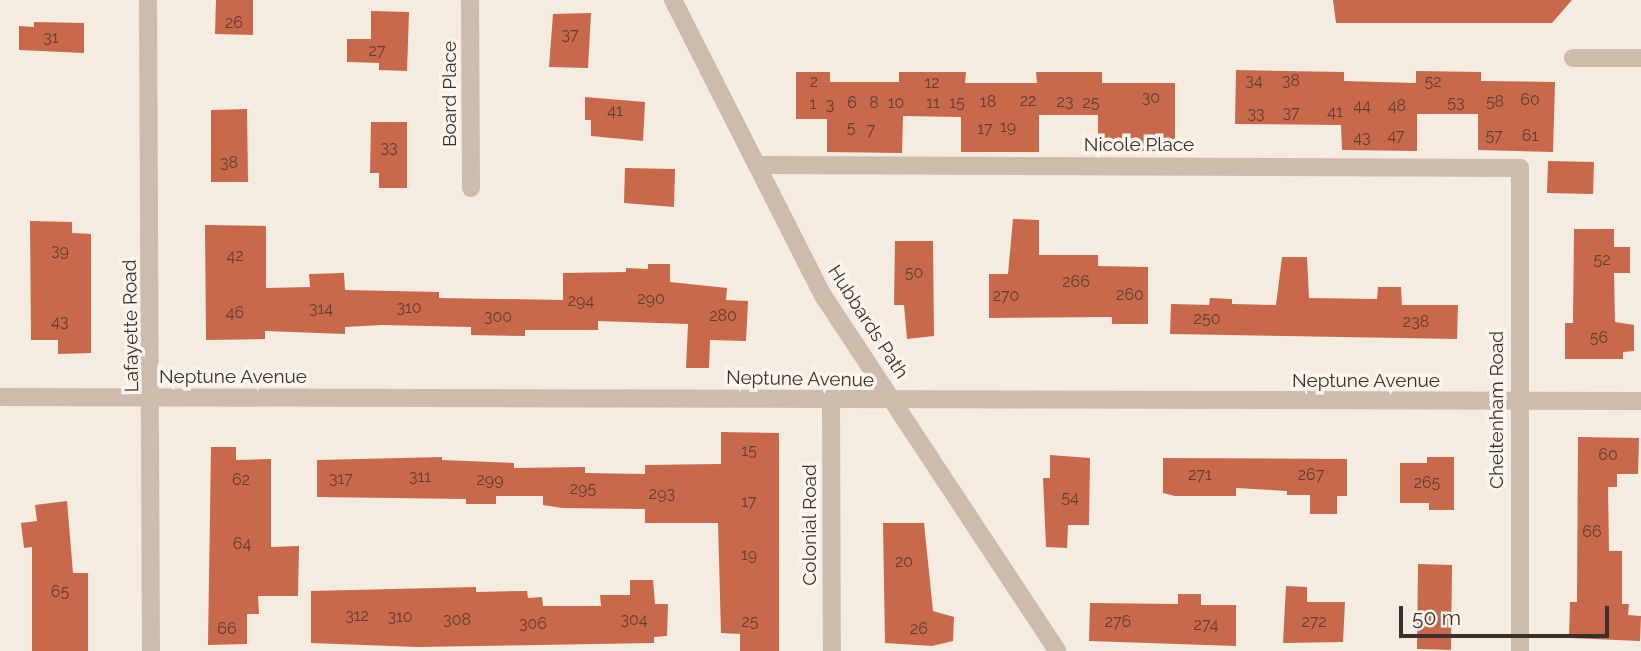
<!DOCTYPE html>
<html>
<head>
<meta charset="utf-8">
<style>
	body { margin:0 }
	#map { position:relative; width:1641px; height:651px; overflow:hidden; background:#f4ebe1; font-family:Raleway,sans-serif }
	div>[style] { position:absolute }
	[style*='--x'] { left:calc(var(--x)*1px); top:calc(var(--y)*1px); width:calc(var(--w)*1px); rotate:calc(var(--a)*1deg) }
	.building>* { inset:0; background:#c8694b }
	.minor>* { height:18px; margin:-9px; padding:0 9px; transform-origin:9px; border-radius:9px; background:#cdbbac }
	.tertiary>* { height:18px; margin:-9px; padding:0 9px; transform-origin:9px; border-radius:9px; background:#cdbbac }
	span { translate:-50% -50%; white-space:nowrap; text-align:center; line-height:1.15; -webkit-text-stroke:7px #fbf5ee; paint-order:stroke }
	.number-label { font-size:16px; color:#5e3e33 }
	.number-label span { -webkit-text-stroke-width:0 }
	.street-label { font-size:19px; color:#3b302b }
	.scale { position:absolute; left:1399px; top:606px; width:210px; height:32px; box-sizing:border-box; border:4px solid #3b302b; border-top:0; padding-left:9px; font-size:21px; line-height:24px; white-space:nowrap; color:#3b302b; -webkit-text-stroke:5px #fbf5ee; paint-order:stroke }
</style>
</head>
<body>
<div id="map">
	<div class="building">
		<div style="clip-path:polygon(216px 0,253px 0,253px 35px,215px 34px)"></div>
		<div style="clip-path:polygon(1333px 0,1572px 0,1552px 23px,1336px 23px)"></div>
		<div style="clip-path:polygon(371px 11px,409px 12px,407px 71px,379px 70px,379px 63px,347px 62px,347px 39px,371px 39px)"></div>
		<div style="clip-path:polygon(591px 13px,588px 68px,549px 67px,553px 14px)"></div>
		<div style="clip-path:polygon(34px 22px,84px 23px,84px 53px,19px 50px,19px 26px,34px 27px)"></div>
		<div style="clip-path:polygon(1236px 70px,1344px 72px,1344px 81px,1416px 83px,1416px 71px,1481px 72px,1481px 81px,1555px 82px,1553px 152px,1478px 150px,1478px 114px,1417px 114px,1417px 151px,1342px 150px,1341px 125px,1235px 124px)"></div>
		<div style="clip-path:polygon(796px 72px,830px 72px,830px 82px,899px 82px,899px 72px,966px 72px,965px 83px,1037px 83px,1036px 72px,1102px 72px,1102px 83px,1175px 83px,1175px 151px,1098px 151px,1098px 115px,1039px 115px,1039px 152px,961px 152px,961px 117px,903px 116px,902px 153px,827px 152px,827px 119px,796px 119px)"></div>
		<div style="clip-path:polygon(585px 97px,645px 102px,643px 141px,591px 136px,591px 120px,585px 120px)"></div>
		<div style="clip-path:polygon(247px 109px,248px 182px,211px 182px,211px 110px)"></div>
		<div style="clip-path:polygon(371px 122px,407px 122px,407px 188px,379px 188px,379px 173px,370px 173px)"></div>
		<div style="clip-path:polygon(1548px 161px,1594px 162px,1593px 194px,1547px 193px)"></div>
		<div style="clip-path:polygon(625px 168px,675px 169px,674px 207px,624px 203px)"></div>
		<div style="clip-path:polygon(1013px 219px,1039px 220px,1039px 255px,1098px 255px,1098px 266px,1148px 267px,1148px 324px,1112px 324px,1112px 317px,989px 318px,989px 274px,1008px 274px)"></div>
		<div style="clip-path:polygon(30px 221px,72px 222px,72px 233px,91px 234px,91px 353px,58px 354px,58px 340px,31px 340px)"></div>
		<div style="clip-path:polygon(205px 225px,266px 226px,266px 288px,310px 287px,309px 274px,344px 273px,345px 290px,439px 292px,439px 298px,563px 300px,563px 273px,626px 272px,626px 268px,648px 269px,648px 264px,670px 264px,670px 282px,727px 288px,726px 300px,748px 301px,746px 341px,710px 340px,709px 368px,686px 368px,688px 324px,598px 321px,598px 330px,525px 330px,525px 336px,471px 335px,471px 327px,382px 325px,345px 327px,345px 334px,265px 331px,265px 339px,206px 340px)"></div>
		<div style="clip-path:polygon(1574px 229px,1614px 229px,1614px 247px,1630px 247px,1630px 273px,1614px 273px,1615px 322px,1634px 325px,1634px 351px,1623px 352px,1623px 359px,1565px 359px,1565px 323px,1573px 323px)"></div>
		<div style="clip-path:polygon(895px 241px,933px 241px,934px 336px,907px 339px,904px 305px,894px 305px)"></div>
		<div style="clip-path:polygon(1282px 257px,1307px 257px,1309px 298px,1377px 299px,1378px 287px,1401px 287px,1402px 305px,1458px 305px,1457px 339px,1170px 334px,1171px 304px,1209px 305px,1210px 298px,1232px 299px,1232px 304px,1276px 305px)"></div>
		<div style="clip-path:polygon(721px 432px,779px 433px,779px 651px,740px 651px,740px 634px,721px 633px,718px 523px,645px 523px,645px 509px,562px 508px,543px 505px,543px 496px,496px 496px,496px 504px,466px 504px,466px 499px,317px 497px,317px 460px,442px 457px,442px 460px,514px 463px,514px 468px,585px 467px,585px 473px,645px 474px,645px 465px,721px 464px)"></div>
		<div style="clip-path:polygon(1578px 437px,1639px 438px,1638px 474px,1617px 474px,1617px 487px,1608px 487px,1609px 551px,1622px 551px,1622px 604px,1629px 604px,1628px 615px,1641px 616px,1640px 641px,1569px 638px,1570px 602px,1577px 602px)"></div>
		<div style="clip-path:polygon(211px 447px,236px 447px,236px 460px,271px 459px,271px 547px,299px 546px,298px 596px,258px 596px,259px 614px,247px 614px,247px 644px,208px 645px)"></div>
		<div style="clip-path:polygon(1050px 455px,1090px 458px,1089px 525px,1068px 525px,1067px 548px,1046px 547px,1043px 478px,1050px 478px)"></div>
		<div style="clip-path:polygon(1427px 457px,1454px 457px,1454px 510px,1429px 510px,1429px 503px,1400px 503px,1400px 463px,1427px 463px)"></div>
		<div style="clip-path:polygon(1163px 458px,1347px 459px,1347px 496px,1337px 496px,1337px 514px,1310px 514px,1310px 495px,1287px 495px,1287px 491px,1236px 488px,1236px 496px,1175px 496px,1163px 493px)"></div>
		<div style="clip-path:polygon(67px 501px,73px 573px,88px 573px,88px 651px,32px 651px,32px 547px,24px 548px,21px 523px,37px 521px,35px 505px)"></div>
		<div style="clip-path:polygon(883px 523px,924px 523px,933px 611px,954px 617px,953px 641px,932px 646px,885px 643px)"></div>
		<div style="clip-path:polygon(1418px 564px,1452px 565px,1451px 650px,1417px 649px)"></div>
		<div style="clip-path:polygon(630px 580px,653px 580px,655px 604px,668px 604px,667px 636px,654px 637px,654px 643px,417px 647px,311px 643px,311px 591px,476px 587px,476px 592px,527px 591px,528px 598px,542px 597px,543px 606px,601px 606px,600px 595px,630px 595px)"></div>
		<div style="clip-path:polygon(1286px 586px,1307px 587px,1307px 602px,1345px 602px,1343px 642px,1283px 643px)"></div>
		<div style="clip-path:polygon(1178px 594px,1201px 594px,1201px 605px,1236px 605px,1236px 646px,1089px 641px,1090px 603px,1178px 604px)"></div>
	</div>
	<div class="minor">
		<div style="--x:148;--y:0;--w:651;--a:89.74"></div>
		<div style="--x:470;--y:0;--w:188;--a:89.7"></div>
		<div style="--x:1573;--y:58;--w:68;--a:0"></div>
		<div style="--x:757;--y:165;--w:763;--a:0.23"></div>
		<div style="--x:1520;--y:168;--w:483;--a:90"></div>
		<div style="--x:0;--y:397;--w:1641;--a:0.14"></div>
		<div style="--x:831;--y:400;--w:251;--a:89.8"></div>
	</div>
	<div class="tertiary">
		<div style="--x:673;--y:0;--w:333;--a:63.1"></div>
		<div style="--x:824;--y:297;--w:424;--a:56.6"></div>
	</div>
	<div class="number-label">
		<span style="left:234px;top:23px">26</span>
		<span style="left:570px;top:35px">37</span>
		<span style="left:51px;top:38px">31</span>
		<span style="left:377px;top:51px">27</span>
		<span style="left:1254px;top:81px">34</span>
		<span style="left:1291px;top:81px">38</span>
		<span style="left:814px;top:82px">2</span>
		<span style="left:1433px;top:82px">52</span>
		<span style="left:932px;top:83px">12</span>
		<span style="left:1151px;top:98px">30</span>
		<span style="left:1530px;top:100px">60</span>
		<span style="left:1028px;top:101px">22</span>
		<span style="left:988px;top:102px">18</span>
		<span style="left:1065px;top:102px">23</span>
		<span style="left:1495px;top:102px">58</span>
		<span style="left:852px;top:103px">6</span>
		<span style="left:874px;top:103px">8</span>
		<span style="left:896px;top:103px">10</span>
		<span style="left:933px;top:103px">11</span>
		<span style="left:957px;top:103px">15</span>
		<span style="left:1091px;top:103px">25</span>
		<span style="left:1456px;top:103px">53</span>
		<span style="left:813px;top:104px">1</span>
		<span style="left:830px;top:105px">3</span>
		<span style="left:1362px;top:106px">44</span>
		<span style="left:1397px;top:106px">48</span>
		<span style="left:615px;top:111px">41</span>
		<span style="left:1335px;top:112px">41</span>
		<span style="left:1291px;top:113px">37</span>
		<span style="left:1256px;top:114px">33</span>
		<span style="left:1008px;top:127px">19</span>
		<span style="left:851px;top:128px">5</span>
		<span style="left:985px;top:129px">17</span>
		<span style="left:871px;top:130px">7</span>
		<span style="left:1396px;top:136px">47</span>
		<span style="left:1494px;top:136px">57</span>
		<span style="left:1530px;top:136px">61</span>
		<span style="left:1362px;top:138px">43</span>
		<span style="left:389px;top:148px">33</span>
		<span style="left:229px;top:163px">38</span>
		<span style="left:60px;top:251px">39</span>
		<span style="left:235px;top:256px">42</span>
		<span style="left:1602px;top:260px">52</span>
		<span style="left:914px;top:273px">50</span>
		<span style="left:1076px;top:282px">266</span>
		<span style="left:1130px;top:295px">260</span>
		<span style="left:1006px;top:296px">270</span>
		<span style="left:651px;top:299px">290</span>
		<span style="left:581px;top:301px">294</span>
		<span style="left:409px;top:308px">310</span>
		<span style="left:321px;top:309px">314</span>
		<span style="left:235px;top:313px">46</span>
		<span style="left:723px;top:316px">280</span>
		<span style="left:498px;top:317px">300</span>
		<span style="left:1207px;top:319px">250</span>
		<span style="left:60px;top:322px">43</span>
		<span style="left:1416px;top:322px">238</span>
		<span style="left:1599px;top:338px">56</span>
		<span style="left:749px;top:451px">15</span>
		<span style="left:1608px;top:455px">60</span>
		<span style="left:1200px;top:475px">271</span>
		<span style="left:1311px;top:475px">267</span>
		<span style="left:420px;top:477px">311</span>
		<span style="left:341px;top:479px">317</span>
		<span style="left:241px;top:480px">62</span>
		<span style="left:490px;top:480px">299</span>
		<span style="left:1427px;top:483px">265</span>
		<span style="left:583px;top:489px">295</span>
		<span style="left:662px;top:494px">293</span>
		<span style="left:1070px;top:498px">54</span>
		<span style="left:749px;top:502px">17</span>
		<span style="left:1592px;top:532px">66</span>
		<span style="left:242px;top:544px">64</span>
		<span style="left:749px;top:555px">19</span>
		<span style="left:904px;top:562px">20</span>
		<span style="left:60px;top:592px">65</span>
		<span style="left:357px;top:616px">312</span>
		<span style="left:400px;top:617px">310</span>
		<span style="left:457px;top:620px">308</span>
		<span style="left:634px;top:620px">304</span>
		<span style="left:750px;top:622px">25</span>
		<span style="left:1118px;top:622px">276</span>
		<span style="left:1314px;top:622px">272</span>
		<span style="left:533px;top:624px">306</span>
		<span style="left:1206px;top:625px">274</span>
		<span style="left:227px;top:629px">66</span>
		<span style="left:919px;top:629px">26</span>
	</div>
	<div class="street-label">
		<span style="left:450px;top:94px;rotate:-90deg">Board Place</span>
		<span style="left:1139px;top:145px">Nicole Place</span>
		<span style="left:868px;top:322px;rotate:57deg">Hubbards Path</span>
		<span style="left:131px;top:326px;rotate:-91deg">Lafayette Road</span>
		<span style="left:233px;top:377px">Neptune Avenue</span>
		<span style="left:800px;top:379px;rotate:1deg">Neptune Avenue</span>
		<span style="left:1366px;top:381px">Neptune Avenue</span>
		<span style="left:1497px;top:410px;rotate:-90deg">Cheltenham Road</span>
		<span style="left:810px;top:525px;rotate:-90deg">Colonial Road</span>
	</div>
	<div class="scale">50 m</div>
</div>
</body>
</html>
